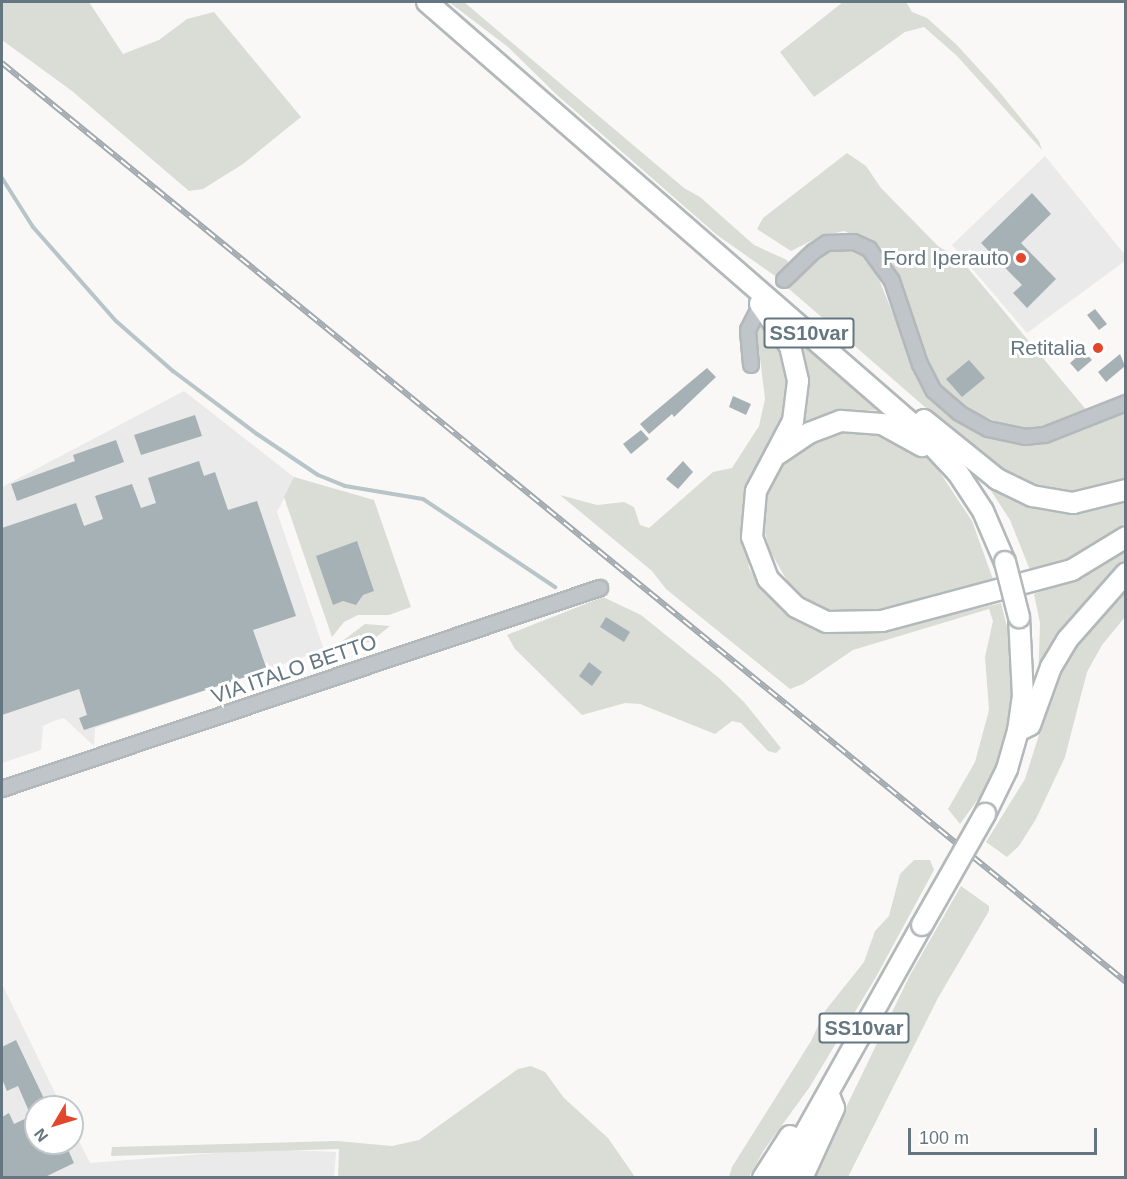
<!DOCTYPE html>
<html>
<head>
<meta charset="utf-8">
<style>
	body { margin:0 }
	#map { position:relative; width:1127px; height:1179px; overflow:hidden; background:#f9f8f6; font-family:Arial,sans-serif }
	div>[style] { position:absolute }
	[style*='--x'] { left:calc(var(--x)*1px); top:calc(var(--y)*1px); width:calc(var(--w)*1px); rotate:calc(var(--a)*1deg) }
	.built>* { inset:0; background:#e9eae9 }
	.green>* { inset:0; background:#d9ddd5 }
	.stream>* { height:4px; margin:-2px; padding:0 2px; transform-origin:2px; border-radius:2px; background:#b7c5c8 }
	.building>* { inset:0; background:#a6b1b5 }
	.roads { filter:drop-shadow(2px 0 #b3b8bb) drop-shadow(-2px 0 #b3b8bb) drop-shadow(0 2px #b3b8bb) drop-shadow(0 -2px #b3b8bb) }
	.minor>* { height:14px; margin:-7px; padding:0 7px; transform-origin:7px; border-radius:7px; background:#bfc5c8 }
	.highway>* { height:20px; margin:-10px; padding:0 10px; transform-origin:10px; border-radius:10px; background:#fff }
	.rail>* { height:6px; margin-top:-3px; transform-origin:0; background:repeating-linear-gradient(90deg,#fff 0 11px,#a1a9ae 0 22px); box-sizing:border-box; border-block:2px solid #a1a9ae }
	.bridges { filter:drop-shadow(2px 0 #b3b8bb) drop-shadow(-2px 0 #b3b8bb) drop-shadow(0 2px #b3b8bb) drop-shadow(0 -2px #b3b8bb) }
	.highway-bridge>* { height:20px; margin:-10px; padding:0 10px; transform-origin:10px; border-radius:10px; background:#fff }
	.dots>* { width:16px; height:16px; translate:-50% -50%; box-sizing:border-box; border:3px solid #fff; border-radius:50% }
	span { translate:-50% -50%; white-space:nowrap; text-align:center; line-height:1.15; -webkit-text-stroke:6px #fff; paint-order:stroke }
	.shield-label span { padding:2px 4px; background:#fff; border:2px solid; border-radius:4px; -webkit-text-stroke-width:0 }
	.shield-label { font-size:20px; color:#647781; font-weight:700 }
	.poi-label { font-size:21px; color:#647781 }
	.right { translate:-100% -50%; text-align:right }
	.street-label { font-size:21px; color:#647781 }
	.frame { position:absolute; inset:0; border:3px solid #647781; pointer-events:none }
	.north { position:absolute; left:24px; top:1095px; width:60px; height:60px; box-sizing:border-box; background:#fff; border:2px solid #c1c9cd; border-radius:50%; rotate:232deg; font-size:16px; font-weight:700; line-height:24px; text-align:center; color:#647781 }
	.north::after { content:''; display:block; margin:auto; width:21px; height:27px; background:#e2462c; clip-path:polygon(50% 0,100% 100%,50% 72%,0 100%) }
	.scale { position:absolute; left:908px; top:1128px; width:189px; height:27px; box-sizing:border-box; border:3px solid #647781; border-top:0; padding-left:8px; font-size:18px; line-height:21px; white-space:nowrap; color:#647781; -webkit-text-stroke:4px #fff; paint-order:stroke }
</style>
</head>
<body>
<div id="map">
	<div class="built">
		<div style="clip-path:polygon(1045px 156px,1125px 255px,1125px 261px,1027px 333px,952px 245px)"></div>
		<div style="clip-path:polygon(184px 391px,295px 478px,277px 512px,324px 650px,95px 728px,94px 746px,64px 718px,54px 721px,43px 726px,41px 750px,2px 763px,2px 487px)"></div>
		<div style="clip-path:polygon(2px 984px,62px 1107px,36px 1107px,36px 1143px,72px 1143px,72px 1127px,90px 1163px,265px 1149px,336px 1152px,334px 1177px,2px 1177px)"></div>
	</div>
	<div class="green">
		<div style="clip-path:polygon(2px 2px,89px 2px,123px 54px,159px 40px,187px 19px,214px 12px,301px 117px,243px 164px,203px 189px,189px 191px,72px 91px,2px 40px)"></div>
		<div style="clip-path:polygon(449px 2px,464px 2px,684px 188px,700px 197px,754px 245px,787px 260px,790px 267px,778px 278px,717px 235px,557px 95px,508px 47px)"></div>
		<div style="clip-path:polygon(843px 2px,906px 2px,912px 12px,927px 18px,957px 45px,997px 89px,1039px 141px,1042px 150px,957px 56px,924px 27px,905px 32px,814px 97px,780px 52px)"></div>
		<div style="clip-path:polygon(847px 153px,866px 166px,881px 188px,938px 246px,962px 261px,1088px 412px,1039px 433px,1006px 426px,964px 407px,935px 382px,893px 266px,883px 249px,844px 231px,821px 236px,791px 251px,757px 229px,763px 218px)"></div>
		<div style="clip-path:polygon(843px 248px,862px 254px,873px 265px,923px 387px,938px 405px,964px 422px,1018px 444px,1046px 440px,1125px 409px,1125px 483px,1074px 495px,1046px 491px,1001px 471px,979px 454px,788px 288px,815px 259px,826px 251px)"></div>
		<div style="clip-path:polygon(764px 320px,787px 354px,789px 394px,786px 418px,750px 486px,743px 518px,749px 568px,765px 593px,801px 620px,827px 629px,871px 633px,1001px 603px,1011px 643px,1012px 713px,1000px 757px,984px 791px,960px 824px,948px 809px,975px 762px,989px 710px,985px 657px,993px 621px,989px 609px,853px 650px,803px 684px,790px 689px,666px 589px,652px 571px,560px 495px,597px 505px,624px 502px,634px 507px,640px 525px,649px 528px,713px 472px,732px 468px,759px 426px,765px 399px,757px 333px)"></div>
		<div style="clip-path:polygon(804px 343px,885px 410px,830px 412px,800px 426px,809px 376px,801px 345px)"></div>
		<div style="clip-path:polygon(861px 426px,910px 442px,933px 462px,972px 521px,994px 582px,877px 613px,829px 613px,793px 591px,770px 551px,764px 529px,768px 489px,778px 469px,809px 441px,835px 429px)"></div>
		<div style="clip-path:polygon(294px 477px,374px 500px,411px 607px,389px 615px,358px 615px,344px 622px,332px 637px,284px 497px)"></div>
		<div style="clip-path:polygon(986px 483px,1071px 511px,1125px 499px,1125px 523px,1084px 553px,1032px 575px,1010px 520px)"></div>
		<div style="clip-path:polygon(1125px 549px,1125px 564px,1038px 686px,1040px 623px,1034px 594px,1094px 570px)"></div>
		<div style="clip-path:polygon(1125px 584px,1125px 617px,1102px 645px,1087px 672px,1065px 757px,1036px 819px,1019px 846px,1007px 857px,986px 842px,1025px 779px,1064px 656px)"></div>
		<div style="clip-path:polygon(603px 597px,641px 615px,719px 678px,744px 702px,781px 748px,776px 753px,768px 751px,741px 723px,732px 721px,715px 734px,640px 704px,625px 703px,582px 715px,515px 649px,507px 635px)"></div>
		<div style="clip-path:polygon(365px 624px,390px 626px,370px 642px,341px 642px)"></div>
		<div style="clip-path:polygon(914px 860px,930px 860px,934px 870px,876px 977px,809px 1088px,764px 1150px,749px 1177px,729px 1177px,732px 1167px,811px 1041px,825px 1011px,864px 962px,875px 931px,889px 916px,900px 874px)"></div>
		<div style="clip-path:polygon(961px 886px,989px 906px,989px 911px,938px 998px,848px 1177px,812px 1178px,910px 975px)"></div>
		<div style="clip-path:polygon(531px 1066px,545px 1072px,564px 1098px,608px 1138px,635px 1177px,338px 1177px,339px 1149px,111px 1156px,112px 1147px,337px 1141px,392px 1146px,419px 1140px,518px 1069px)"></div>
	</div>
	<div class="stream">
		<div style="--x:2;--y:178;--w:58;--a:57.7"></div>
		<div style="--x:33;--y:227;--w:125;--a:48.6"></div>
		<div style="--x:116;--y:321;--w:76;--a:41.3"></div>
		<div style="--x:173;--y:371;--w:105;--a:36.9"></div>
		<div style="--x:257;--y:434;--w:73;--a:33.9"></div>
		<div style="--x:318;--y:475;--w:29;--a:22"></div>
		<div style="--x:345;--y:486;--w:79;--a:9.5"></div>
		<div style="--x:423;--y:499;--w:159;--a:33.7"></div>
	</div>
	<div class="building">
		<div style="clip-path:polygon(1032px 193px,1051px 214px,1021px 243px,1056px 279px,1027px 308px,1013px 293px,1022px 285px,981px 243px)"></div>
		<div style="clip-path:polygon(1095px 309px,1107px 324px,1099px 330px,1087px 315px)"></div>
		<div style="clip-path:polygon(1084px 351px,1092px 360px,1078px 372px,1070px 363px)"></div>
		<div style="clip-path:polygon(1120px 354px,1125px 366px,1106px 382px,1098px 372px)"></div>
		<div style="clip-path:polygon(969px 360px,985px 378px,962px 397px,946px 379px)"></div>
		<div style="clip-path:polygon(707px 368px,716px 377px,674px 417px,672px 414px,649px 434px,640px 424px)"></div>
		<div style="clip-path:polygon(733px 396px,751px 404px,746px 415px,729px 407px)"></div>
		<div style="clip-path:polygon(195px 415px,202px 436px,141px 455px,134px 435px)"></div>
		<div style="clip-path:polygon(641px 430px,649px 439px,631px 454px,623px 444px)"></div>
		<div style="clip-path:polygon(116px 440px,124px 462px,17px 501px,11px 484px,75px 461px,73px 455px)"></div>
		<div style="clip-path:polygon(199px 461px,204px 476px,215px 472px,228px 510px,257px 501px,296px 616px,253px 630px,267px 670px,84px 730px,79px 718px,87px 715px,79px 689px,2px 715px,2px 528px,76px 503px,84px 526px,103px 519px,95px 496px,132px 484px,141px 508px,156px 503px,148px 478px)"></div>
		<div style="clip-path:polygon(683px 461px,693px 472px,678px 489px,666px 479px)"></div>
		<div style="clip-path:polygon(357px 541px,374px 591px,363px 595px,356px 605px,343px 601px,333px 605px,316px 556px)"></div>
		<div style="clip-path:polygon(606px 617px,630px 632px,624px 642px,600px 627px)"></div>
		<div style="clip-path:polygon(589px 662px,602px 672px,592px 686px,579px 676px)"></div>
		<div style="clip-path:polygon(16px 1040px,48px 1107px,36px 1107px,36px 1143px,65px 1143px,74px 1163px,43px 1178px,2px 1178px,2px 1117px,9px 1113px,14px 1124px,31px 1116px,18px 1086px,7px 1091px,2px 1079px,2px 1047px)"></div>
	</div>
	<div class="roads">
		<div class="minor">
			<div style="--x:784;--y:280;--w:40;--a:-44"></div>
			<div style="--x:813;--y:252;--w:17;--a:-33"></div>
			<div style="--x:827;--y:243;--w:27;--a:-2"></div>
			<div style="--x:854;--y:242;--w:17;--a:25"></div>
			<div style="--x:869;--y:249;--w:39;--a:54"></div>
			<div style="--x:892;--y:281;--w:88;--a:71.4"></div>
			<div style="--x:920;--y:364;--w:30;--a:63"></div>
			<div style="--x:934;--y:391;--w:33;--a:41"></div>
			<div style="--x:959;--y:413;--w:33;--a:29"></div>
			<div style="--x:988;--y:429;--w:38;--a:12"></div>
			<div style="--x:1025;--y:437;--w:20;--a:-6"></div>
			<div style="--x:1045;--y:435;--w:87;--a:-21.6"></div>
			<div style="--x:751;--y:365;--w:35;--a:-95"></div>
			<div style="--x:748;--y:330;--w:25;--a:-63"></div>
			<div style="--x:2;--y:789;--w:631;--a:-18.58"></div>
		</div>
		<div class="highway">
			<div style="--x:427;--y:2;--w:643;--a:41.03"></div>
			<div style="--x:912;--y:424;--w:67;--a:46.8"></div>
			<div style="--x:958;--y:473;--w:45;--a:56.7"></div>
			<div style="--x:983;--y:511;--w:56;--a:66.7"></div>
			<div style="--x:760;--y:304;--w:52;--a:54.5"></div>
			<div style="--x:790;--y:346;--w:36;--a:77"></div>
			<div style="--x:798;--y:381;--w:40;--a:97.1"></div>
			<div style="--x:793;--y:421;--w:79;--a:117.9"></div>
			<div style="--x:756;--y:491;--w:46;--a:95"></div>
			<div style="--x:752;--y:537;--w:45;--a:69.1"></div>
			<div style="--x:768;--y:579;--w:40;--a:45"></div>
			<div style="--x:796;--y:607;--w:34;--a:26"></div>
			<div style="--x:827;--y:622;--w:55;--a:-1"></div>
			<div style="--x:882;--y:621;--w:197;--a:-15"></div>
			<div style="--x:1072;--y:570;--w:63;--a:-31.4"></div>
			<div style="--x:924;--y:420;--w:94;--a:38.9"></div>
			<div style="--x:997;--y:479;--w:39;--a:26"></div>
			<div style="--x:1032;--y:496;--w:42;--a:9.7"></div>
			<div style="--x:1073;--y:503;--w:55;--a:-13.8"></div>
			<div style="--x:778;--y:454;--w:37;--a:-34"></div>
			<div style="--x:809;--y:433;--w:34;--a:-21"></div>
			<div style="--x:841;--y:421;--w:41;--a:4.2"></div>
			<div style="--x:882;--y:424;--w:46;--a:28.8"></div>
			<div style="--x:1018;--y:731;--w:13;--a:-27"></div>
			<div style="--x:1030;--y:725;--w:62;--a:-70.1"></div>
			<div style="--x:1051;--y:667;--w:31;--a:-59"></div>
			<div style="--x:1067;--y:640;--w:89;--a:-48.6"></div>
			<div style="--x:985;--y:814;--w:50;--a:-63.9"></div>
			<div style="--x:1007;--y:769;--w:40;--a:-74"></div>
			<div style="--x:1018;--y:731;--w:35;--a:-82"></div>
			<div style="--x:1023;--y:696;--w:79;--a:-92.9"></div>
			<div style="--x:763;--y:1178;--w:50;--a:-57.3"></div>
			<div style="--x:780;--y:1178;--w:290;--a:-60.7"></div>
			<div style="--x:802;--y:1178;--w:77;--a:-65.4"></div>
			<div style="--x:834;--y:1108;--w:14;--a:-111"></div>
		</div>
	</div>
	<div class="rail">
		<div style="--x:2;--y:63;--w:1452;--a:39.27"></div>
	</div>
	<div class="bridges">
		<div class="highway-bridge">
			<div style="--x:1005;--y:562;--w:57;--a:75.7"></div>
			<div style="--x:922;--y:925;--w:128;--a:-60.4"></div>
		</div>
	</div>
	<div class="dots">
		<div style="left:1021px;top:258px;background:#e2462c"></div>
		<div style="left:1098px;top:348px;background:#e2462c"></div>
	</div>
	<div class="shield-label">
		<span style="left:809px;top:333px">SS10var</span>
		<span style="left:864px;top:1028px">SS10var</span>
	</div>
	<div class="poi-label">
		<span class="right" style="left:1009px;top:258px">Ford Iperauto</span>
		<span class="right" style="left:1086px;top:348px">Retitalia</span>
	</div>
	<div class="street-label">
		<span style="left:294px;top:669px;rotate:-19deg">VIA ITALO BETTO</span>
	</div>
	<div class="frame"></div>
	<div class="north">N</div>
	<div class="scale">100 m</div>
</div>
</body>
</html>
